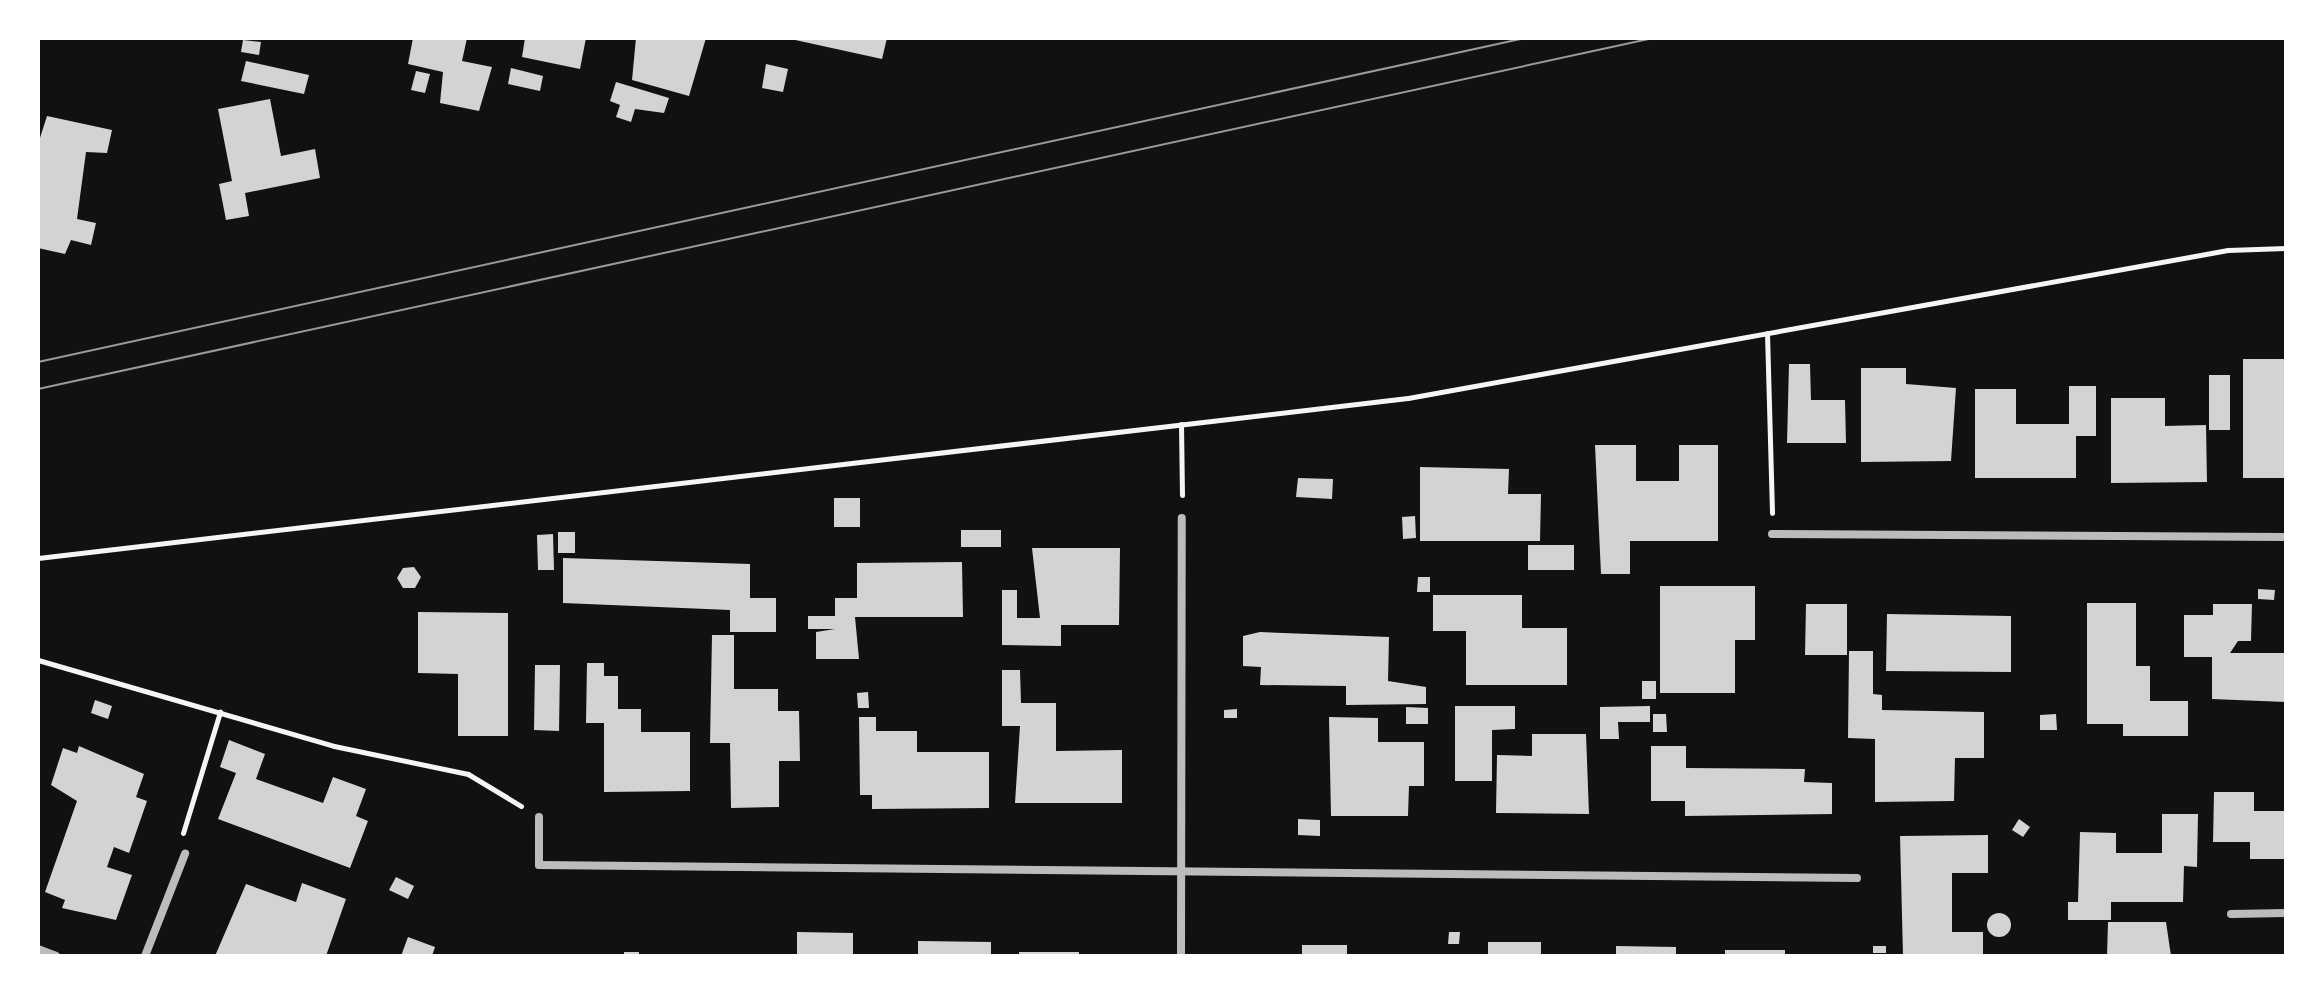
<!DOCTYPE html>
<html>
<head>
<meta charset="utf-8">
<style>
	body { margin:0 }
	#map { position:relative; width:2324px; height:994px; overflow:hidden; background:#111; font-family:"Exo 2",sans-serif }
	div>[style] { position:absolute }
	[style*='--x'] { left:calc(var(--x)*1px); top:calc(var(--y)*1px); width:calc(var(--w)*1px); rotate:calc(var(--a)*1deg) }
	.building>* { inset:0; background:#d3d3d3 }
	.round { border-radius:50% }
	.path>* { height:5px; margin:-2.5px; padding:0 2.5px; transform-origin:2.5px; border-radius:2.5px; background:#f5f5f5 }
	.minor>* { height:8px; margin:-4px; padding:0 4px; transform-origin:4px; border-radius:4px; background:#bcbcbc }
	.tram>* { height:2px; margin:-1px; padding:0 1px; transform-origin:1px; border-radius:1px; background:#9a9a9a }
	span { translate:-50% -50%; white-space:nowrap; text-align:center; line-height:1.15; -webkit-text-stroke:8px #fff; paint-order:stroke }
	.frame { position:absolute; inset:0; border:40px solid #fff; pointer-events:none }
</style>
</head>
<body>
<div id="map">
	<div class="building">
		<div style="clip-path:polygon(413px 38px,467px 38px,462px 61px,492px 67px,479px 111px,440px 103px,443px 72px,408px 64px)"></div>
		<div style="clip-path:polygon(525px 38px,586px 38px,580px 69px,522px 57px)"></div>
		<div style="clip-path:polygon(636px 38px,706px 38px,689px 96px,632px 80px)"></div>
		<div style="clip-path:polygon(786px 38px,887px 38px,882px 59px)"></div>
		<div style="clip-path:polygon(243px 40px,261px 42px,259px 55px,241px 52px)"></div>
		<div style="clip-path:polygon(246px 61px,309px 75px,304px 94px,241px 81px)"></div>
		<div style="clip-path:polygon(766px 64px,788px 69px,783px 92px,762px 88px)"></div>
		<div style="clip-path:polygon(511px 68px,543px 76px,540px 91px,508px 84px)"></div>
		<div style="clip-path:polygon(416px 71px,430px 74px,425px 93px,411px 90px)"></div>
		<div style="clip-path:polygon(616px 82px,669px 98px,664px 113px,635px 109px,631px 122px,616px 117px,620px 105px,610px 101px)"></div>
		<div style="clip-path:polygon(270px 99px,281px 156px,315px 149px,320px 178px,245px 193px,249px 216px,226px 220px,219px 184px,232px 181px,218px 109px)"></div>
		<div style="clip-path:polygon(47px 116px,112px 130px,107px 153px,86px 152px,77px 219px,96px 223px,91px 245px,71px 240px,65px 254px,38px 248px,38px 144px)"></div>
		<div style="clip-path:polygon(2243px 359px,2286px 359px,2286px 478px,2243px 478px)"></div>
		<div style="clip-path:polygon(1789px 364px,1810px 364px,1811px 400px,1845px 400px,1846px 443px,1787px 443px)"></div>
		<div style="clip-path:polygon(1861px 368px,1906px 368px,1906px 384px,1956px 388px,1951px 461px,1861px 462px)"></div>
		<div style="clip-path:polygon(2209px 375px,2230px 375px,2230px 430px,2209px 430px)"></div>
		<div style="clip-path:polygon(2069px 386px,2096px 386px,2096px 436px,2076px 436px,2076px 478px,1975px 478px,1975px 389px,2016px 389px,2016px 424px,2069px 424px)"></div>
		<div style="clip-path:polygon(2111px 398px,2165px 398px,2165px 426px,2206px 425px,2207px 482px,2111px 483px)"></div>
		<div style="clip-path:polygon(1595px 445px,1636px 445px,1636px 481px,1679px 481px,1679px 445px,1718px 445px,1718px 541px,1630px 541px,1630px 574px,1601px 574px)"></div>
		<div style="clip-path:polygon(1420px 467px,1509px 469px,1508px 494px,1541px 494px,1540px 541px,1420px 541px)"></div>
		<div style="clip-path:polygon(1298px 478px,1333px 479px,1332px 499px,1296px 497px)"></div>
		<div style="clip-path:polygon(834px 498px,860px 498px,860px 527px,834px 527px)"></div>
		<div style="clip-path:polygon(1415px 516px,1416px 538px,1403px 539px,1402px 517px)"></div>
		<div style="clip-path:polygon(961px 530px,1001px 530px,1001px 547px,961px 547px)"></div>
		<div style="clip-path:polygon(558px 532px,575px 532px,575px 553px,558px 553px)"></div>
		<div style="clip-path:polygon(553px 534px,554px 570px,538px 570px,537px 535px)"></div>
		<div style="clip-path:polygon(1528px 545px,1574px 545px,1574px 570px,1528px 570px)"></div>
		<div style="clip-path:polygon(1032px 548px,1120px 548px,1119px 625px,1061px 625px,1061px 646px,1002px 645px,1002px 590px,1017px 590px,1017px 618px,1040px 618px)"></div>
		<div style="clip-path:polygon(563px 558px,750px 564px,750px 598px,776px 598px,776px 632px,730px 632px,730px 610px,563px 603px)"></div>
		<div style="clip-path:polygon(962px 562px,963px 617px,855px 617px,859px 659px,816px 659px,816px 632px,835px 629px,808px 629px,808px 616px,835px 616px,835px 598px,857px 598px,857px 563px)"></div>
		<div style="clip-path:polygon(414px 567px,421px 577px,415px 588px,403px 588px,397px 578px,403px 568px)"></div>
		<div style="clip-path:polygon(1418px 577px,1430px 577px,1430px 592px,1417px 592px)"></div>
		<div style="clip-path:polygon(1660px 586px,1755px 586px,1755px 640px,1735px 640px,1735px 693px,1660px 693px)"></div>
		<div style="clip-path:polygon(2258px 589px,2275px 590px,2274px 600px,2258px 599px)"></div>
		<div style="clip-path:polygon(1433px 595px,1522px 595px,1522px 628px,1567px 628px,1567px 685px,1466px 685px,1466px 631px,1433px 631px)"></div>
		<div style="clip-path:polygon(2087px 603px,2136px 603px,2136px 666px,2150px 666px,2150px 701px,2188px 701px,2188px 736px,2123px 736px,2123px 724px,2087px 724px)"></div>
		<div style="clip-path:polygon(1806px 604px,1847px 604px,1847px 655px,1805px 655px)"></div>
		<div style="clip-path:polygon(2213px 604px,2252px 604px,2251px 641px,2238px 641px,2230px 653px,2286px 653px,2286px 702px,2212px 699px,2212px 657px,2184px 657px,2184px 615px,2213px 615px)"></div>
		<div style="clip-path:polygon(418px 612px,508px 613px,508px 736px,458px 736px,458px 674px,418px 673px)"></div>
		<div style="clip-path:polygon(1887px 614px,2011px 616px,2011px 672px,1886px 671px)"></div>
		<div style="clip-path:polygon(1260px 632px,1389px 637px,1388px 681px,1426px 687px,1426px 704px,1346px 705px,1346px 686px,1260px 685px,1261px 667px,1243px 666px,1243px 636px)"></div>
		<div style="clip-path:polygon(712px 635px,734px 635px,734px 689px,778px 689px,778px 711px,799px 711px,800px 761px,779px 761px,779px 807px,731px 808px,730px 743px,710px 743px)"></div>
		<div style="clip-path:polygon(1849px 651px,1873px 651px,1873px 694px,1882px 695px,1882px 710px,1984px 712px,1984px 758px,1955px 758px,1954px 801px,1875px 802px,1875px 739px,1848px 738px)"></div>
		<div style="clip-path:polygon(587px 663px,604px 663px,604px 676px,618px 676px,618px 709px,641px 709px,641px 732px,690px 732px,690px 791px,604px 792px,604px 723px,586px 723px)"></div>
		<div style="clip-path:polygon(535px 665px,560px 665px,559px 731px,534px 730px)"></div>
		<div style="clip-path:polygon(1002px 670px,1020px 670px,1021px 703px,1056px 703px,1056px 751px,1122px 750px,1122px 803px,1015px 803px,1020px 726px,1002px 726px)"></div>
		<div style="clip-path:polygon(1642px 681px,1656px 681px,1656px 699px,1642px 699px)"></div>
		<div style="clip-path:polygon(868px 692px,869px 708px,858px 708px,857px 693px)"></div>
		<div style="clip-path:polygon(95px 700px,112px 706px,108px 719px,91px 713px)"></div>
		<div style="clip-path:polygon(1455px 706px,1515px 706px,1515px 729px,1492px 730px,1492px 781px,1455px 781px)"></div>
		<div style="clip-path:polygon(1650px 706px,1650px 722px,1618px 722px,1619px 739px,1600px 739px,1600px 707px)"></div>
		<div style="clip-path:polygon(1406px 707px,1428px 708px,1428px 724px,1406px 724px)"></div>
		<div style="clip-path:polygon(1237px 709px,1237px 718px,1224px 718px,1224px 710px)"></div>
		<div style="clip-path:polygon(1653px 714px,1666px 714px,1667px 732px,1653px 732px)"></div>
		<div style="clip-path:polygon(2056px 714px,2057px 730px,2040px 730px,2040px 715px)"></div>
		<div style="clip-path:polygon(859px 717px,876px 717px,876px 731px,917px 731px,917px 752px,989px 752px,989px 808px,872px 809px,872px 795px,860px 795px)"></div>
		<div style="clip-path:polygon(1329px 717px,1378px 718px,1378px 742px,1424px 742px,1424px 786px,1409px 786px,1408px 816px,1331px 816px)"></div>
		<div style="clip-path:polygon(1532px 734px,1586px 734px,1589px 814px,1496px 813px,1497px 755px,1532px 756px)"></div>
		<div style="clip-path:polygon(229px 740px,265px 754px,256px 779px,323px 803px,333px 777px,366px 789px,356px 816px,368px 821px,350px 868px,218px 819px,236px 773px,220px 767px)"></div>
		<div style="clip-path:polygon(79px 746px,144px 774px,136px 797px,147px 801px,129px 853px,114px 847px,107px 867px,132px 875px,116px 920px,62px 908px,65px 900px,45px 892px,77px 801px,51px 785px,63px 748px,77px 753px)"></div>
		<div style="clip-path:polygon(1651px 746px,1686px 746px,1686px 768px,1805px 769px,1804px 782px,1832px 783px,1832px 814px,1685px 816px,1685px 801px,1651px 801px)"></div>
		<div style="clip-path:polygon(2214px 792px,2254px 792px,2254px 811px,2286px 811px,2286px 859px,2250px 859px,2250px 842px,2213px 842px)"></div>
		<div style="clip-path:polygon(2162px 814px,2198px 814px,2197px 867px,2184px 866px,2183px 902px,2111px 902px,2111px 920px,2068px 920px,2068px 902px,2078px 902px,2080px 832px,2116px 833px,2116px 853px,2162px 853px)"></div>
		<div style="clip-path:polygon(1298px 819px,1320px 820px,1320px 836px,1298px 835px)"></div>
		<div style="clip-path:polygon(2019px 819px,2030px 827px,2023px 837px,2012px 830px)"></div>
		<div style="clip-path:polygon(1988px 835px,1988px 873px,1952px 873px,1952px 932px,1983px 932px,1983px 956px,1903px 956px,1900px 836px)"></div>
		<div style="clip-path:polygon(396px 877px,414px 886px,408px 899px,389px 890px)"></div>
		<div style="clip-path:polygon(302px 883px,346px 899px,326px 956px,215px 956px,246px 884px,296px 902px)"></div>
		<div class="round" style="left:1987px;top:913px;width:24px;height:24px"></div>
		<div style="clip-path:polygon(2108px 922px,2166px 922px,2171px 956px,2107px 956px)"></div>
		<div style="clip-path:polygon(797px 932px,853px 933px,853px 956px,797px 956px)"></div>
		<div style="clip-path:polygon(1449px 932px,1460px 932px,1459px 944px,1448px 944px)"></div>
		<div style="clip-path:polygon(408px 937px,435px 947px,432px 956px,401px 956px)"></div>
		<div style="clip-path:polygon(918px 941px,991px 942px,991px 956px,918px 956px)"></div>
		<div style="clip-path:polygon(1488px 942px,1541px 942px,1541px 956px,1488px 956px)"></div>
		<div style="clip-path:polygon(1302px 945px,1347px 945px,1347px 956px,1302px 956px)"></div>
		<div style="clip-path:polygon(1616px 946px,1676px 947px,1676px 956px,1616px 956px)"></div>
		<div style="clip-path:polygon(1873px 946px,1886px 946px,1886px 953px,1873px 953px)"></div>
		<div style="clip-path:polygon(1725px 950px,1785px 950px,1785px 956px,1725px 956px)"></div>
		<div style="clip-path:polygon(624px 952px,639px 952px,639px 956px,624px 956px)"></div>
		<div style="clip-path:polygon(1019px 952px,1079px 952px,1079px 956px,1019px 956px)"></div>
	</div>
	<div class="path">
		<div style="--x:1767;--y:333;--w:180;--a:88.4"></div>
		<div style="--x:1181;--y:424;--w:71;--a:89.2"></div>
		<div style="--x:38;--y:558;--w:1379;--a:-6.66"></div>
		<div style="--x:1408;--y:398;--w:833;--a:-10.23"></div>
		<div style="--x:2228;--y:250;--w:58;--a:-2"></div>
		<div style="--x:38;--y:660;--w:308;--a:16.2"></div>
		<div style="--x:334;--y:746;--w:137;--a:11.8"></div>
		<div style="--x:468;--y:774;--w:62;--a:31.1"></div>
		<div style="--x:183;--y:833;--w:127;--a:-73"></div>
	</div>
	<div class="minor">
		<div style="--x:1772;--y:534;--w:514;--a:0.33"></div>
		<div style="--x:539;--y:817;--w:48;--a:90"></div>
		<div style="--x:539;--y:865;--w:1318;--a:0.57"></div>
		<div style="--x:2231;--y:914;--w:55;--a:-1"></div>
		<div style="--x:38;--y:949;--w:19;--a:21"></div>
		<div style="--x:145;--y:956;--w:110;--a:-68.6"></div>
		<div style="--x:1181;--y:956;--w:438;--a:-89.9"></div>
	</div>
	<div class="tram">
		<div style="--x:38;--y:362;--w:1522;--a:-12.29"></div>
		<div style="--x:38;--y:389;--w:1653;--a:-12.26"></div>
	</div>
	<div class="frame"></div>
</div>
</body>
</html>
